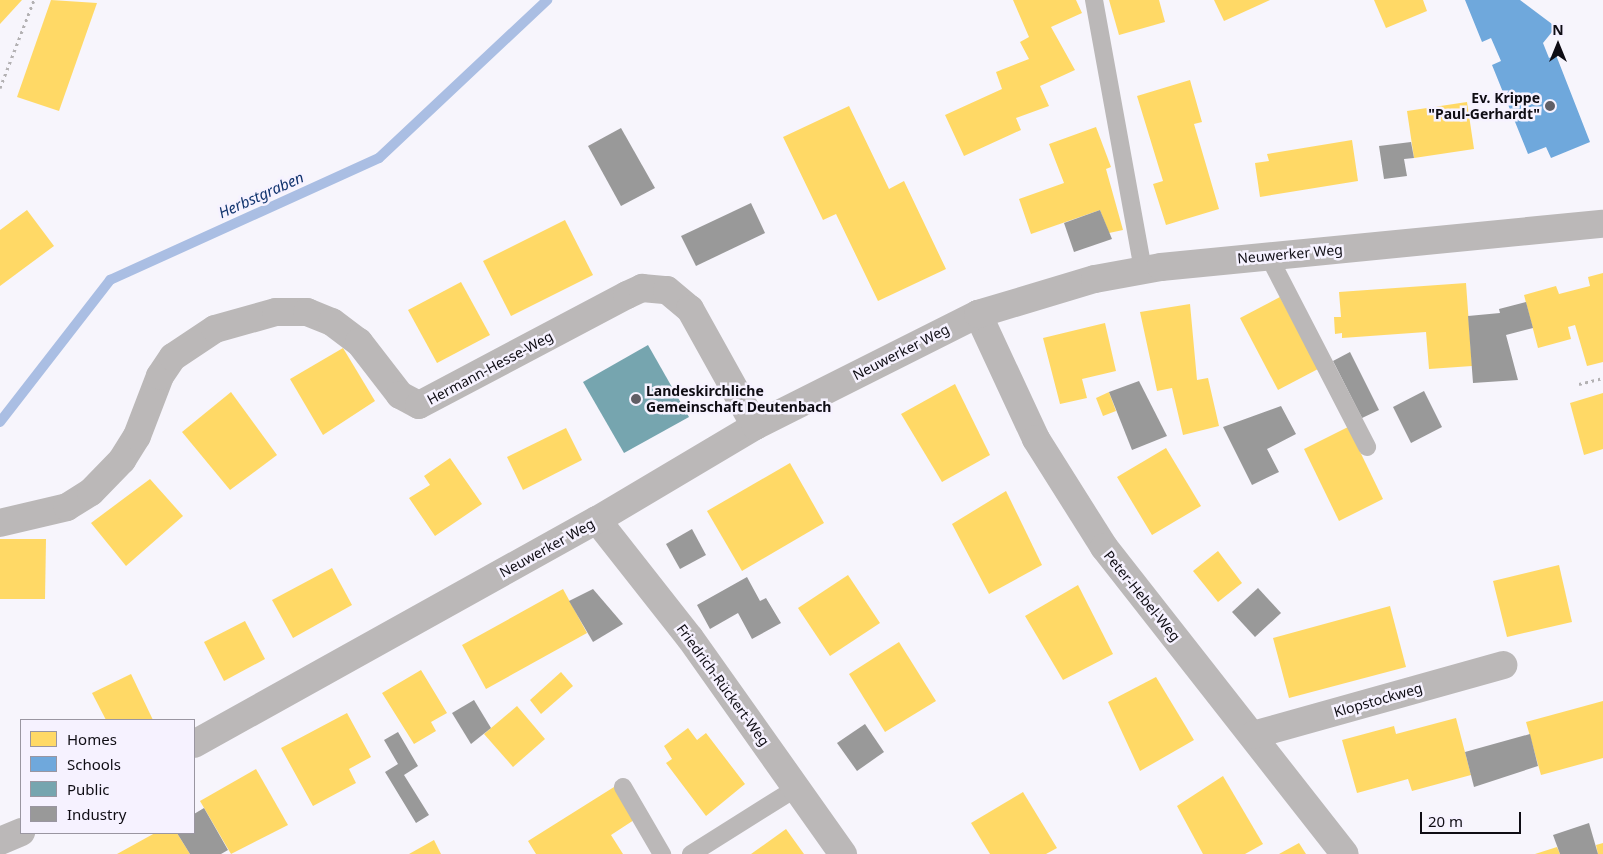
<!DOCTYPE html>
<html>
<head>
<meta charset="utf-8">
<style>
	body { margin:0 }
	#map { position:relative; width:1603px; height:854px; overflow:hidden; background:#f7f5fc; font-family:"Noto Sans",sans-serif }
	div>[style] { position:absolute }
	[style*='--x'] { left:calc(var(--x)*1px); top:calc(var(--y)*1px); width:calc(var(--w)*1px); rotate:calc(var(--a)*1deg) }
	.homes>* { inset:0; background:#ffd966 }
	.schools>* { inset:0; background:#6fa8dc }
	.public>* { inset:0; background:#76a5af }
	.industry>* { inset:0; background:#999 }
	.stream>* { height:10px; margin:-5px; padding:0 5px; transform-origin:5px; border-radius:5px; background:#aabee3 }
	.path>* { height:3px; margin-top:-1.5px; transform-origin:0; background:repeating-linear-gradient(90deg,#b3b1b3 0 2.5px,transparent 0 6.5px) }
	.lane>* { height:18px; margin:-9px; padding:0 9px; transform-origin:9px; border-radius:9px; background:#bbb8b8 }
	.street>* { height:28px; margin:-14px; padding:0 14px; transform-origin:14px; border-radius:14px; background:#bbb8b8 }
	.dots>* { width:14px; height:14px; translate:-50% -50%; box-sizing:border-box; border:2px solid #f6f2ff; border-radius:50% }
	span { translate:-50% -50%; white-space:nowrap; text-align:center; line-height:1.15; -webkit-text-stroke:5px #f6f2ff; paint-order:stroke }
	.poi-label { font-size:14px; color:#0f0d14; font-weight:700 }
	.right { translate:-100% -50%; text-align:right }
	.left { translate:0 -50%; text-align:left }
	.street-label { font-size:14px; color:#0f0d14 }
	.water-label { font-size:15px; color:#11346e; font-style:italic }
	.legend { position:absolute; left:20px; top:719px; width:175px; height:115px; box-sizing:border-box; background:#f6f2ff; border:1px solid #9a96a1; margin:0; padding:6px 9px; list-style:none; font-size:15px; color:#0f0d14 }
	.legend li { display:flex; align-items:center; gap:10px; height:25px }
	.legend b { width:25px; border:1px solid #9a96a1 }
	.north { position:absolute; left:1533px; top:20px; width:50px; height:50px; -webkit-text-stroke:4px #f6f2ff; paint-order:stroke; rotate:0deg; font-size:14px; font-weight:700; line-height:20px; text-align:center; color:#0f0d14 }
	.north::after { content:''; display:block; margin:auto; width:18px; height:22px; background:#0f0d14; clip-path:polygon(50% 0,100% 100%,50% 72%,0 100%) }
	.scale { position:absolute; left:1420px; top:812px; width:101px; height:22px; box-sizing:border-box; border:2px solid #0f0d14; border-top:0; padding-left:6px; font-size:15px; line-height:18px; white-space:nowrap; color:#0f0d14; -webkit-text-stroke:4px #f6f2ff; paint-order:stroke }
</style>
</head>
<body>
<div id="map">
	<div class="homes">
		<div style="clip-path:polygon(0 0,22px 0,0 24px)"></div>
		<div style="clip-path:polygon(51px 0,97px 3px,59px 111px,17px 97px)"></div>
		<div style="clip-path:polygon(1013px 0,1076px 0,1082px 13px,1051px 27px,1075px 70px,1040px 86px,1049px 106px,1016px 118px,1021px 130px,964px 156px,945px 115px,1002px 89px,996px 72px,1029px 59px,1020px 42px,1029px 37px)"></div>
		<div style="clip-path:polygon(1109px 0,1159px 0,1165px 22px,1119px 35px)"></div>
		<div style="clip-path:polygon(1214px 0,1270px 0,1224px 21px)"></div>
		<div style="clip-path:polygon(1374px 0,1423px 0,1427px 11px,1386px 28px)"></div>
		<div style="clip-path:polygon(1190px 80px,1202px 122px,1194px 124px,1219px 209px,1166px 225px,1153px 184px,1163px 181px,1137px 96px)"></div>
		<div style="clip-path:polygon(1467px 102px,1474px 149px,1414px 158px,1407px 111px)"></div>
		<div style="clip-path:polygon(849px 106px,889px 189px,904px 181px,946px 269px,878px 301px,836px 214px,823px 220px,783px 137px)"></div>
		<div style="clip-path:polygon(1096px 127px,1111px 167px,1106px 169px,1123px 230px,1109px 233px,1100px 210px,1031px 234px,1019px 199px,1064px 183px,1049px 144px)"></div>
		<div style="clip-path:polygon(1352px 140px,1358px 181px,1260px 197px,1255px 163px,1269px 161px,1267px 154px)"></div>
		<div style="clip-path:polygon(27px 210px,54px 246px,0 286px,0 230px)"></div>
		<div style="clip-path:polygon(565px 220px,593px 275px,511px 316px,483px 261px)"></div>
		<div style="clip-path:polygon(1603px 273px,1603px 362px,1587px 366px,1575px 325px,1568px 327px,1571px 339px,1538px 348px,1524px 295px,1556px 286px,1559px 294px,1590px 286px,1588px 277px)"></div>
		<div style="clip-path:polygon(461px 282px,490px 335px,437px 363px,408px 310px)"></div>
		<div style="clip-path:polygon(1466px 283px,1472px 366px,1429px 369px,1426px 332px,1342px 338px,1342px 333px,1335px 334px,1334px 317px,1341px 317px,1339px 292px)"></div>
		<div style="clip-path:polygon(1280px 297px,1318px 369px,1278px 390px,1240px 318px)"></div>
		<div style="clip-path:polygon(1190px 304px,1197px 380px,1208px 378px,1219px 426px,1183px 435px,1172px 388px,1157px 391px,1140px 312px)"></div>
		<div style="clip-path:polygon(1105px 323px,1116px 371px,1082px 379px,1087px 398px,1060px 404px,1043px 338px)"></div>
		<div style="clip-path:polygon(343px 348px,375px 401px,323px 435px,290px 379px)"></div>
		<div style="clip-path:polygon(955px 384px,990px 455px,942px 482px,901px 414px)"></div>
		<div style="clip-path:polygon(231px 392px,277px 455px,230px 490px,182px 432px)"></div>
		<div style="clip-path:polygon(1109px 392px,1116px 411px,1103px 416px,1096px 398px)"></div>
		<div style="clip-path:polygon(1603px 393px,1603px 449px,1584px 455px,1570px 403px)"></div>
		<div style="clip-path:polygon(1348px 427px,1383px 499px,1339px 521px,1304px 449px)"></div>
		<div style="clip-path:polygon(566px 428px,582px 460px,523px 490px,507px 457px)"></div>
		<div style="clip-path:polygon(1166px 448px,1201px 506px,1152px 535px,1117px 477px)"></div>
		<div style="clip-path:polygon(450px 458px,482px 504px,435px 536px,409px 498px,430px 485px,424px 476px)"></div>
		<div style="clip-path:polygon(790px 463px,824px 523px,742px 571px,707px 511px)"></div>
		<div style="clip-path:polygon(150px 479px,183px 516px,126px 566px,91px 523px)"></div>
		<div style="clip-path:polygon(1006px 491px,1042px 565px,989px 594px,952px 524px)"></div>
		<div style="clip-path:polygon(0 539px,46px 539px,45px 599px,0 599px)"></div>
		<div style="clip-path:polygon(1218px 551px,1242px 583px,1218px 602px,1193px 571px)"></div>
		<div style="clip-path:polygon(1559px 565px,1572px 622px,1507px 637px,1493px 581px)"></div>
		<div style="clip-path:polygon(332px 568px,352px 605px,293px 638px,272px 600px)"></div>
		<div style="clip-path:polygon(848px 575px,880px 623px,830px 656px,798px 608px)"></div>
		<div style="clip-path:polygon(1078px 585px,1113px 654px,1063px 680px,1025px 616px)"></div>
		<div style="clip-path:polygon(563px 589px,587px 633px,486px 689px,462px 645px)"></div>
		<div style="clip-path:polygon(1390px 606px,1406px 667px,1289px 698px,1273px 638px)"></div>
		<div style="clip-path:polygon(245px 621px,265px 659px,224px 681px,204px 642px)"></div>
		<div style="clip-path:polygon(899px 642px,936px 701px,885px 732px,849px 674px)"></div>
		<div style="clip-path:polygon(421px 670px,447px 713px,431px 722px,436px 731px,414px 744px,382px 693px)"></div>
		<div style="clip-path:polygon(561px 672px,573px 686px,541px 714px,530px 700px)"></div>
		<div style="clip-path:polygon(131px 674px,153px 720px,106px 720px,92px 693px)"></div>
		<div style="clip-path:polygon(1156px 677px,1194px 740px,1140px 771px,1108px 702px)"></div>
		<div style="clip-path:polygon(1603px 701px,1603px 758px,1541px 775px,1526px 722px)"></div>
		<div style="clip-path:polygon(517px 706px,545px 739px,513px 767px,484px 734px)"></div>
		<div style="clip-path:polygon(347px 713px,371px 757px,349px 769px,356px 783px,313px 806px,281px 748px)"></div>
		<div style="clip-path:polygon(1456px 718px,1471px 775px,1412px 791px,1408px 779px,1357px 793px,1342px 740px,1394px 726px,1396px 734px)"></div>
		<div style="clip-path:polygon(688px 728px,697px 740px,706px 733px,745px 784px,706px 816px,666px 763px,672px 759px,664px 746px)"></div>
		<div style="clip-path:polygon(256px 769px,288px 825px,231px 854px,200px 801px)"></div>
		<div style="clip-path:polygon(1223px 776px,1263px 844px,1245px 854px,1203px 854px,1177px 806px)"></div>
		<div style="clip-path:polygon(614px 787px,634px 820px,611px 835px,623px 854px,536px 854px,528px 841px)"></div>
		<div style="clip-path:polygon(1023px 792px,1057px 848px,1046px 854px,990px 854px,971px 823px)"></div>
		<div style="clip-path:polygon(786px 829px,804px 854px,751px 854px)"></div>
		<div style="clip-path:polygon(155px 833px,177px 833px,190px 854px,117px 854px)"></div>
		<div style="clip-path:polygon(434px 840px,441px 854px,409px 854px)"></div>
		<div style="clip-path:polygon(1299px 843px,1306px 854px,1279px 854px)"></div>
		<div style="clip-path:polygon(1603px 843px,1603px 854px,1598px 854px,1596px 845px)"></div>
		<div style="clip-path:polygon(1557px 847px,1560px 854px,1535px 854px)"></div>
	</div>
	<div class="schools">
		<div style="clip-path:polygon(1465px 0,1520px 0,1556px 27px,1543px 43px,1549px 58px,1556px 55px,1590px 142px,1551px 158px,1546px 147px,1528px 154px,1492px 65px,1501px 61px,1491px 38px,1482px 42px)"></div>
	</div>
	<div class="public">
		<div style="clip-path:polygon(648px 345px,689px 417px,624px 453px,583px 382px)"></div>
	</div>
	<div class="industry">
		<div style="clip-path:polygon(621px 128px,655px 188px,621px 206px,588px 146px)"></div>
		<div style="clip-path:polygon(1411px 142px,1414px 158px,1404px 159px,1407px 176px,1384px 179px,1379px 146px)"></div>
		<div style="clip-path:polygon(751px 203px,765px 233px,696px 266px,681px 236px)"></div>
		<div style="clip-path:polygon(1100px 210px,1112px 239px,1074px 252px,1064px 223px)"></div>
		<div style="clip-path:polygon(1526px 302px,1533px 328px,1506px 335px,1518px 380px,1473px 383px,1468px 316px,1500px 313px,1499px 309px)"></div>
		<div style="clip-path:polygon(1350px 352px,1379px 410px,1362px 418px,1333px 361px)"></div>
		<div style="clip-path:polygon(1139px 381px,1167px 436px,1132px 450px,1109px 392px)"></div>
		<div style="clip-path:polygon(1424px 391px,1442px 427px,1411px 443px,1393px 407px)"></div>
		<div style="clip-path:polygon(1281px 406px,1296px 434px,1267px 449px,1279px 472px,1252px 485px,1223px 427px)"></div>
		<div style="clip-path:polygon(692px 529px,706px 555px,680px 569px,666px 544px)"></div>
		<div style="clip-path:polygon(747px 577px,760px 601px,766px 598px,781px 623px,752px 639px,738px 613px,710px 629px,697px 605px)"></div>
		<div style="clip-path:polygon(1258px 588px,1281px 613px,1255px 637px,1232px 612px)"></div>
		<div style="clip-path:polygon(593px 589px,623px 624px,593px 642px,569px 601px)"></div>
		<div style="clip-path:polygon(474px 700px,491px 728px,471px 744px,452px 713px)"></div>
		<div style="clip-path:polygon(865px 724px,884px 752px,857px 771px,837px 743px)"></div>
		<div style="clip-path:polygon(398px 732px,418px 766px,404px 775px,429px 815px,416px 823px,385px 772px,398px 764px,384px 740px)"></div>
		<div style="clip-path:polygon(1530px 734px,1538px 766px,1474px 787px,1465px 752px)"></div>
		<div style="clip-path:polygon(204px 808px,228px 850px,221px 854px,190px 854px,177px 833px,194px 833px,194px 814px)"></div>
		<div style="clip-path:polygon(1589px 823px,1598px 854px,1560px 854px,1553px 835px)"></div>
	</div>
	<div class="stream">
		<div style="--x:0;--y:422;--w:180;--a:-52.2"></div>
		<div style="--x:110;--y:280;--w:295;--a:-24.4"></div>
		<div style="--x:379;--y:158;--w:231;--a:-43.2"></div>
	</div>
	<div class="path">
		<div style="--x:0;--y:88;--w:94;--a:-68.9"></div>
		<div style="--x:1579;--y:384;--w:25;--a:-14"></div>
	</div>
	<div class="lane">
		<div style="--x:1094;--y:0;--w:274;--a:79.7"></div>
		<div style="--x:1268;--y:255;--w:216;--a:62.7"></div>
		<div style="--x:623;--y:787;--w:78;--a:59.8"></div>
		<div style="--x:691;--y:854;--w:126;--a:-32.1"></div>
	</div>
	<div class="street">
		<div style="--x:978;--y:314;--w:138;--a:65.1"></div>
		<div style="--x:1036;--y:439;--w:128;--a:57.8"></div>
		<div style="--x:1104;--y:547;--w:390;--a:51.9"></div>
		<div style="--x:597;--y:520;--w:150;--a:51.8"></div>
		<div style="--x:690;--y:638;--w:265;--a:54.7"></div>
		<div style="--x:0;--y:523;--w:69;--a:-13.4"></div>
		<div style="--x:67;--y:507;--w:28;--a:-32"></div>
		<div style="--x:91;--y:492;--w:45;--a:-45.9"></div>
		<div style="--x:122;--y:460;--w:28;--a:-58"></div>
		<div style="--x:137;--y:436;--w:64;--a:-69"></div>
		<div style="--x:160;--y:376;--w:23;--a:-56"></div>
		<div style="--x:173;--y:357;--w:50;--a:-33.7"></div>
		<div style="--x:215;--y:329;--w:63;--a:-15.6"></div>
		<div style="--x:276;--y:312;--w:31;--a:0"></div>
		<div style="--x:307;--y:312;--w:27;--a:22"></div>
		<div style="--x:332;--y:322;--w:34;--a:37"></div>
		<div style="--x:359;--y:342;--w:67;--a:52.3"></div>
		<div style="--x:400;--y:395;--w:21;--a:28"></div>
		<div style="--x:419;--y:405;--w:235;--a:-27.9"></div>
		<div style="--x:627;--y:295;--w:17;--a:-25"></div>
		<div style="--x:642;--y:288;--w:25;--a:5"></div>
		<div style="--x:667;--y:290;--w:30;--a:40"></div>
		<div style="--x:690;--y:309;--w:134;--a:60.9"></div>
		<div style="--x:1253;--y:735;--w:260;--a:-15.6"></div>
		<div style="--x:194;--y:744;--w:461;--a:-29.1"></div>
		<div style="--x:597;--y:520;--w:184;--a:-30.7"></div>
		<div style="--x:755;--y:426;--w:250;--a:-26.7"></div>
		<div style="--x:978;--y:314;--w:122;--a:-16.7"></div>
		<div style="--x:1095;--y:279;--w:67;--a:-10.3"></div>
		<div style="--x:1161;--y:267;--w:444;--a:-5.6"></div>
		<div style="--x:0;--y:841;--w:23;--a:-23"></div>
	</div>
	<div class="dots">
		<div style="left:1550px;top:106px;background:#605e65"></div>
		<div style="left:636px;top:399px;background:#605e65"></div>
	</div>
	<div class="poi-label">
		<span class="right" style="left:1540px;top:106px">Ev. Krippe<br>"Paul-Gerhardt"</span>
		<span class="left" style="left:646px;top:399px">Landeskirchliche<br>Gemeinschaft Deutenbach</span>
	</div>
	<div class="street-label">
		<span style="left:1290px;top:254px;rotate:-5deg">Neuwerker Weg</span>
		<span style="left:901px;top:352px;rotate:-27deg">Neuwerker Weg</span>
		<span style="left:490px;top:368px;rotate:-28deg">Hermann-Hesse-Weg</span>
		<span style="left:547px;top:548px;rotate:-29deg">Neuwerker Weg</span>
		<span style="left:1142px;top:596px;rotate:51deg">Peter-Hebel-Weg</span>
		<span style="left:723px;top:685px;rotate:54deg">Friedrich-Rückert-Weg</span>
		<span style="left:1378px;top:700px;rotate:-16deg">Klopstockweg</span>
	</div>
	<div class="water-label">
		<span style="left:261px;top:195px;rotate:-24deg">Herbstgraben</span>
	</div>
	<ul class="legend">
	<li><b style="height:14px;background:#ffd966"></b>Homes</li>
	<li><b style="height:14px;background:#6fa8dc"></b>Schools</li>
	<li><b style="height:14px;background:#76a5af"></b>Public</li>
	<li><b style="height:14px;background:#999"></b>Industry</li>
	</ul>
	<div class="north">N</div>
	<div class="scale">20 m</div>
</div>
</body>
</html>
